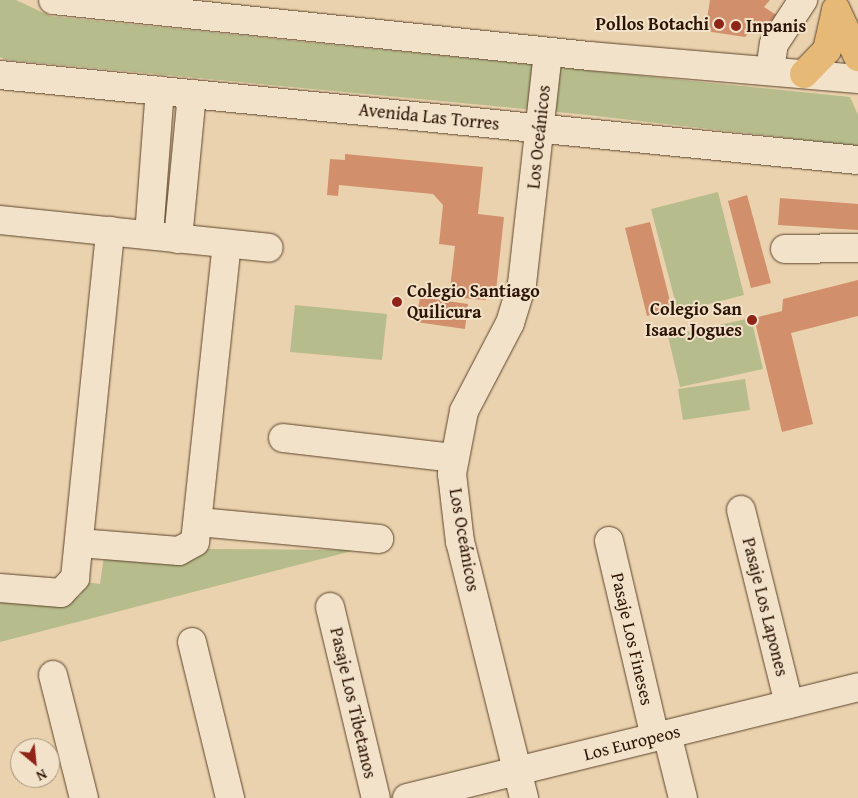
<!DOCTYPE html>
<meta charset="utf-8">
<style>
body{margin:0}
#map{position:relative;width:858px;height:798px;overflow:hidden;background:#ebd2ae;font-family:"Gentium Book Plus",serif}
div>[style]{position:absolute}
.green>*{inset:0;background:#b6bc8b}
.building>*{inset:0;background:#d28f6b}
.roads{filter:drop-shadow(0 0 1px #5c442c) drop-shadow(0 0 1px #5c442c)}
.minor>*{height:28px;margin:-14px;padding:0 14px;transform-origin:14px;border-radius:14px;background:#f2e2ca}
.major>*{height:28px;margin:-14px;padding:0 14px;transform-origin:14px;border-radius:14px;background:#e6b977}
.dots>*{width:14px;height:14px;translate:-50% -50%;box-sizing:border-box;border:2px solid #f2e2ca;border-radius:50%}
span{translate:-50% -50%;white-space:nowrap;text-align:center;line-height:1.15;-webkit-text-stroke:4px #f2e2ca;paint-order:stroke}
.poi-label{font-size:18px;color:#2c1400;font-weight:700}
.right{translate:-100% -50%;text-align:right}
.left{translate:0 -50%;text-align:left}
.street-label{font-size:18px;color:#2c1400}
.north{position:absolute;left:10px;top:738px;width:50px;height:50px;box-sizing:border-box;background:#f2e2ca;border:1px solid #a39079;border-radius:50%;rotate:152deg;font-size:14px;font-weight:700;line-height:20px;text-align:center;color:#2c1400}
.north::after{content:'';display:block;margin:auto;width:18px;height:22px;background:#8f2418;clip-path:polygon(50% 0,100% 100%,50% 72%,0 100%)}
</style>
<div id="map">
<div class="green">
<i style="clip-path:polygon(0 0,16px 0,50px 16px,850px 97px,858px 115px,858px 146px,578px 114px,6px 60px,0 57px)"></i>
<i style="clip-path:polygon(718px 192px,744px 295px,678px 312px,651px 209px)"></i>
<i style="clip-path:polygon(295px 305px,387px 314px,382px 360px,290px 352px)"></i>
<i style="clip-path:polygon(751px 318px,763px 369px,680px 387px,668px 336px)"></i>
<i style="clip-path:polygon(745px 379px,750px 410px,683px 420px,678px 389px)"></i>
<i style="clip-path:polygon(204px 549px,356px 550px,0 642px,0 598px,64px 602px,81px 595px,85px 582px,100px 584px,104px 556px)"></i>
</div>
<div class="building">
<i style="clip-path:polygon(710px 0,770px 0,764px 7px,778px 16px,767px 31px,756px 24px,745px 37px,705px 31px)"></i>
<i style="clip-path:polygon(345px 154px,483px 167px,478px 214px,504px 217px,496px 291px,487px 290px,486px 300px,449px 297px,455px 246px,439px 244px,443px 205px,433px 194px,339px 185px,338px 196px,327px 195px,330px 159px,345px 160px)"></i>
<i style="clip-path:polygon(747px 195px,771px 283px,751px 288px,728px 201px)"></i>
<i style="clip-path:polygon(780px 198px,858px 204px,858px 230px,778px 225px)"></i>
<i style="clip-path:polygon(650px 222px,672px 309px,647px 316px,625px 228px)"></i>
<i style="clip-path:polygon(858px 280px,858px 316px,791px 333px,813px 424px,782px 432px,754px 318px,782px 311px,783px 299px)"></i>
<i style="clip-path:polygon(420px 297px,468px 304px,465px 329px,416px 322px)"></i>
</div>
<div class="roads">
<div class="minor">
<i style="left:53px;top:0;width:539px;rotate:5.96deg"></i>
<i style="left:589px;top:56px;width:270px;rotate:4.9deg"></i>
<i style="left:770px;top:71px;width:27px;rotate:-82deg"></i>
<i style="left:774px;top:44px;width:53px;rotate:-56.6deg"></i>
<i style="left:0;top:75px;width:862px;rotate:5.66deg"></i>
<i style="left:0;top:220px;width:270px;rotate:5.9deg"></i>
<i style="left:149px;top:235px;width:145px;rotate:-85.7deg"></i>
<i style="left:178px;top:239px;width:146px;rotate:-84.5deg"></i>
<i style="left:785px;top:249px;width:73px;rotate:-0.8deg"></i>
<i style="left:283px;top:438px;width:172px;rotate:6.7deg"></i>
<i style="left:741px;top:510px;width:200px;rotate:76.1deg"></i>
<i style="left:199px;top:522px;width:181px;rotate:5.4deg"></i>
<i style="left:609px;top:541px;width:201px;rotate:76.8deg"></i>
<i style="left:79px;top:543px;width:100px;rotate:4.6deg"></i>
<i style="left:179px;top:551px;width:18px;rotate:-29deg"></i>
<i style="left:195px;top:542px;width:300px;rotate:-83.9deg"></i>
<i style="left:0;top:588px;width:61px;rotate:4.7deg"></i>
<i style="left:61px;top:593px;width:21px;rotate:-47deg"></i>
<i style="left:75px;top:578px;width:349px;rotate:-84.2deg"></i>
<i style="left:330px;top:607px;width:196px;rotate:76.5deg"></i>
<i style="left:192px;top:642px;width:161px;rotate:76.3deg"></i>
<i style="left:53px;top:675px;width:127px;rotate:75.9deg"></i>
<i style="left:667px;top:734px;width:66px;rotate:76deg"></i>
<i style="left:407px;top:798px;width:464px;rotate:-13.8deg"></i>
<i style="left:524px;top:798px;width:264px;rotate:-104deg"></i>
<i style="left:460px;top:542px;width:68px;rotate:-96.7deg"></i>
<i style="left:452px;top:474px;width:64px;rotate:-79.2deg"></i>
<i style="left:464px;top:411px;width:99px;rotate:-62.4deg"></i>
<i style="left:510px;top:323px;width:41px;rotate:-72.9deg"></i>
<i style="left:522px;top:284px;width:233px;rotate:-83.6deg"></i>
</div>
<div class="major">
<i style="left:836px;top:10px;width:52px;rotate:64.9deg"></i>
<i style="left:804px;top:74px;width:33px;rotate:-46deg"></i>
<i style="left:827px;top:50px;width:41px;rotate:-77.3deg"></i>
</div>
</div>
<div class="dots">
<i style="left:719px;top:24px;background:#8f2418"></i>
<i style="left:736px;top:26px;background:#8f2418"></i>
<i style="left:397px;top:302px;background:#8f2418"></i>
<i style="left:752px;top:320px;background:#8f2418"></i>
</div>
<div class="poi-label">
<span class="right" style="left:709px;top:24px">Pollos Botachi</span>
<span class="left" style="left:746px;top:26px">Inpanis</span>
<span class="left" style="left:407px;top:302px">Colegio Santiago<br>Quilicura</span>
<span class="right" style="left:742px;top:320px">Colegio San<br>Isaac Jogues</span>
</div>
<div class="street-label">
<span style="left:429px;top:117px;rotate:6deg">Avenida Las Torres</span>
<span style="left:539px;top:137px;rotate:-84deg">Los Oceánicos</span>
<span style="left:464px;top:540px;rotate:80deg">Los Oceánicos</span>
<span style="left:765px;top:607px;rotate:76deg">Pasaje Los Lapones</span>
<span style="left:632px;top:639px;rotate:77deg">Pasaje Los Fineses</span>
<span style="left:353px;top:703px;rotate:77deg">Pasaje Los Tibetanos</span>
<span style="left:632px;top:743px;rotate:-14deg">Los Europeos</span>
</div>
<div class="north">N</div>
</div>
